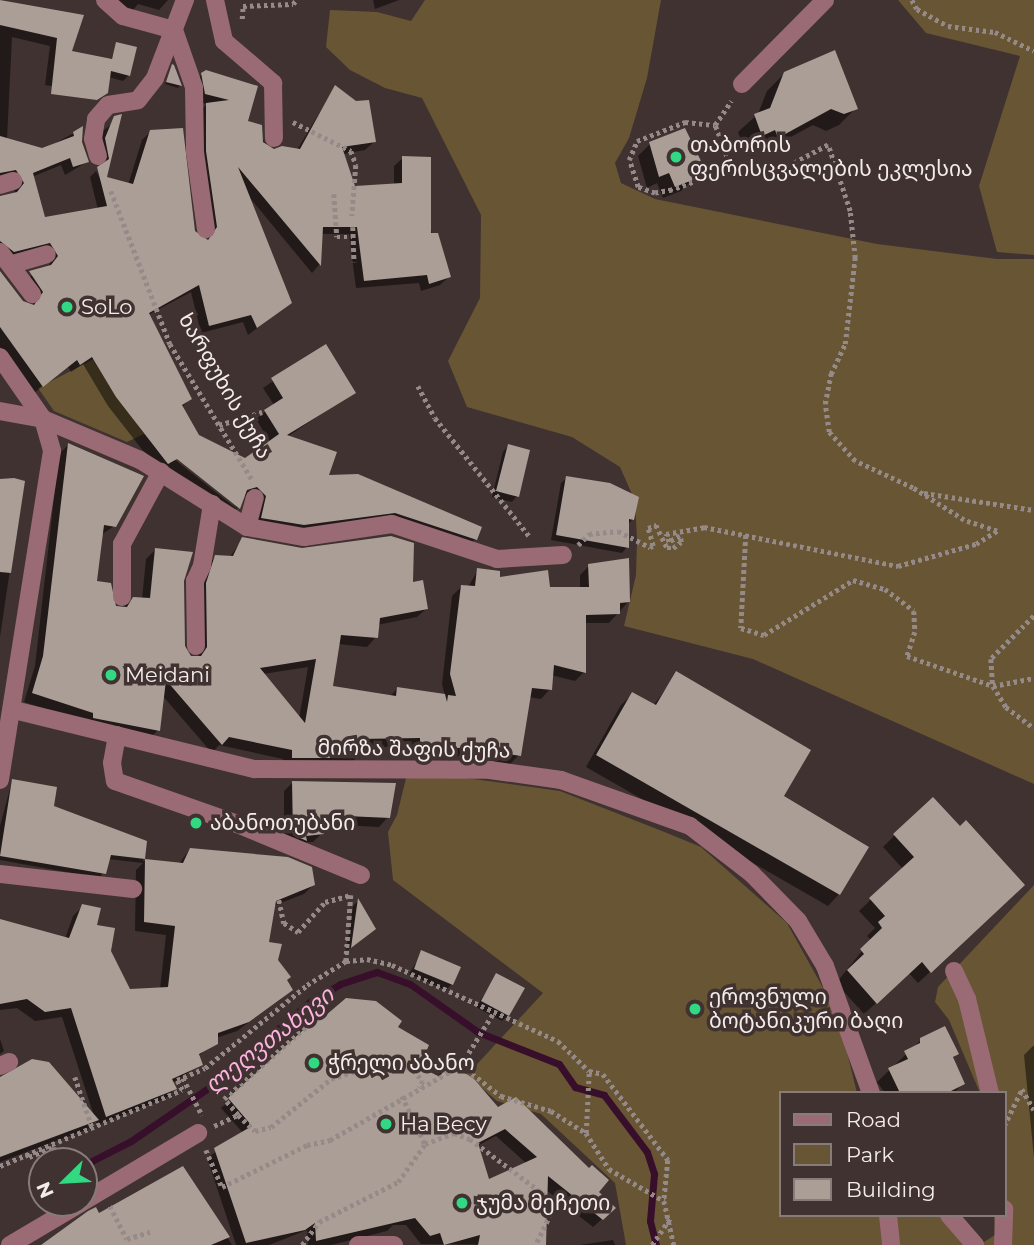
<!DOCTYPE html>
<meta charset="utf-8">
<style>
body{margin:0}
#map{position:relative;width:1034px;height:1245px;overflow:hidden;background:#3f3230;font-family:Montserrat,"Noto Sans Georgian",sans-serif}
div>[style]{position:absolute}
.green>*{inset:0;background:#685534}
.shadow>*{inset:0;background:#0007}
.stream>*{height:7px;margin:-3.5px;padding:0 3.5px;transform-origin:3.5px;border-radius:3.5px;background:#380f2b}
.building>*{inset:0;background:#ab9e96}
.path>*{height:4.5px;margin-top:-2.25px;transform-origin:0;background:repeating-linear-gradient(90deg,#958a88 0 3.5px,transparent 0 7px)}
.minor>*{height:18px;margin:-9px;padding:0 9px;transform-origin:9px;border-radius:9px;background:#9a6b74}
.path-bridge>*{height:4.5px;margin-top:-2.25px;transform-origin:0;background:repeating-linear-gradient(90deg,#958a88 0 3.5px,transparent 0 7px)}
.dots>*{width:19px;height:19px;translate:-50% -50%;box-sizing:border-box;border:4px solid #3f3230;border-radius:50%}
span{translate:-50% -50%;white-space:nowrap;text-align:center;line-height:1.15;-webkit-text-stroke:7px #3f3230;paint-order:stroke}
.poi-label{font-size:21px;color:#f4ecea}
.left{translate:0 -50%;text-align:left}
.street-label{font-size:21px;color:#f4ecea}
.water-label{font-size:23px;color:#fdb2e0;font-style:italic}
.legend{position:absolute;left:779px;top:1091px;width:228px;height:126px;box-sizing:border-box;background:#3f3230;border:2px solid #877c7a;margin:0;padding:9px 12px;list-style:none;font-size:21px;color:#f4ecea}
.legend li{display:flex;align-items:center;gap:14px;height:35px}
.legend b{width:35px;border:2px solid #877c7a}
.north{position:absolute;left:28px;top:1147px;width:70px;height:70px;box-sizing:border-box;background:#3f3230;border:2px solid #877c7a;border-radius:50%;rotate:246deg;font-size:19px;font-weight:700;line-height:28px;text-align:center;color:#f4ecea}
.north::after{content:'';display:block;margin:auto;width:24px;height:32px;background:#32d882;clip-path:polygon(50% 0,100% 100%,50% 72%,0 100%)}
</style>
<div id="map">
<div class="green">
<i style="clip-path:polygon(425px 0,661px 0,647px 78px,629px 138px,615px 163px,621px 183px,655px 199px,877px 244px,997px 259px,1034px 259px,1034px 784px,753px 659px,624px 626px,636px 575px,637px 540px,635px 501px,620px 467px,572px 437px,467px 407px,448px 361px,480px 298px,481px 215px,422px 98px,385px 88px,350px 70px,326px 47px,330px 10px,377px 12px,411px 21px)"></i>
<i style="clip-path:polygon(898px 0,1034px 0,1034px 255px,997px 252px,979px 186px,1020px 56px,926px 33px)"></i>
<i style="clip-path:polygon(113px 349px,118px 396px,144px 434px,127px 442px,54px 411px,38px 388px)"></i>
<i style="clip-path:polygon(408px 770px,560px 791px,662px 831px,701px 847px,787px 923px,838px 1015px,857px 1093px,780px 1093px,780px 1215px,958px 1215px,981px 1244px,995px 1235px,994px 1215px,1004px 1215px,1004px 1093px,980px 1093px,949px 1020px,935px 1002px,938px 987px,1034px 885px,1034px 1245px,626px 1245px,615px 1183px,541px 1114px,497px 1101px,467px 1075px,543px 993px,393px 880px,388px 832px,397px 815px)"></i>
</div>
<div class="shadow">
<i style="clip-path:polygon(evenodd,0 0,77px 16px,58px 87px,45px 85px,50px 46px,12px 37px,7px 139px,42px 150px,74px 133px,87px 162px,65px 175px,61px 165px,32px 177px,44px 219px,98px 210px,90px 177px,96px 171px,104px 186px,99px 134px,119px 118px,105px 179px,128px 185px,142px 140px,151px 131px,193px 231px,208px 240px,198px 113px,207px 104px,198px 102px,194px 83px,202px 74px,255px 87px,246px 122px,273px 151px,297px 150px,335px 87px,374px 142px,365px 150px,343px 154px,354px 188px,394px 185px,394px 166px,403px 158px,449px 277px,440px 285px,421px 291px,419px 283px,356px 288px,349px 234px,321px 234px,319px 265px,312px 273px,250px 198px,290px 303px,248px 335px,243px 322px,201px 333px,191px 292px,148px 315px,190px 399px,182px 407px,198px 436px,245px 460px,270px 442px,256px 419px,274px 405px,263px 388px,325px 346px,353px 393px,287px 437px,326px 476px,475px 539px,467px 548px,386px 521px,295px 533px,254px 526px,250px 495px,243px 496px,231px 516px,168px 466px,159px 471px,108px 406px,83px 364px,71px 372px,68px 367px,34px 393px,0 347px,0 272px,22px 302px,32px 306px,36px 301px,22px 281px,49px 266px,51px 260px,5px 259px,0 254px,0 197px,16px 194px,8px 178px,0 179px,0 0,171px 452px,237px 505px,237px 509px,169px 455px,171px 452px)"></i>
<i style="clip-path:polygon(111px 0,168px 0,159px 10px,138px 4px,129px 15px)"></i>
<i style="clip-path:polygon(373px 0,399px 0,375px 9px)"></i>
<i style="clip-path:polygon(117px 44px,129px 75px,123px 81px,105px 76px)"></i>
<i style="clip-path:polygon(173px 68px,180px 86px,178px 88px,165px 84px)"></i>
<i style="clip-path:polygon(785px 73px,856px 108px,839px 125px,826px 131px,813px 125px,761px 153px,758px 146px,745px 151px,738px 132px,758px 114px,767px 91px)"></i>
<i style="clip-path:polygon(650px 144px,699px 161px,689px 170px,693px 179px,681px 191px,663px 198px,657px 183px,647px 188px,638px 156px)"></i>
<i style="clip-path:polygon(evenodd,68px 445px,114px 526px,101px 535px,95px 582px,114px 608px,142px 599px,146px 559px,155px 550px,182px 581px,183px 647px,190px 658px,199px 658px,198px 594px,207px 566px,216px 556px,229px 558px,243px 539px,412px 584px,427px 608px,417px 617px,377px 625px,376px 637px,367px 647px,338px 644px,331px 687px,389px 697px,397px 689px,445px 696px,442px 684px,452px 596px,461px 587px,468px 587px,478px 570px,498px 579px,548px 588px,580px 588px,580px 575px,589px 566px,628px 602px,609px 623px,584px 623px,584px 672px,575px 681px,551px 675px,550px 689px,541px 699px,528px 697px,519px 755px,510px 764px,461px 756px,412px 756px,412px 747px,357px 747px,357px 757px,348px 766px,283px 766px,283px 759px,219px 745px,212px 753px,162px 695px,158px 730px,149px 739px,85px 722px,24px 702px,35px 666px,59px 454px,68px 445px,308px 667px,299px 719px,263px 674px,308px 667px)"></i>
<i style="clip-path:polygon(508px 446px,517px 496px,512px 502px,492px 497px,503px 452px)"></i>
<i style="clip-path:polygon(567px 478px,633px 519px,627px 525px,627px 547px,622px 553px,551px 540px,561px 483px)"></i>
<i style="clip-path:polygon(0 481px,23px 482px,0 637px)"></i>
<i style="clip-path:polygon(677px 674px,782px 797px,839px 894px,828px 906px,586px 767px,621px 705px,633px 694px,653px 706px)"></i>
<i style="clip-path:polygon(12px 781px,52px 807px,145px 842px,143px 861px,178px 865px,190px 849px,313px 885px,304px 894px,273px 906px,267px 943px,291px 990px,281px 999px,237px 1031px,216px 1038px,198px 1057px,201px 1064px,172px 1083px,175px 1089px,166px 1098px,97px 1125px,96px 1121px,88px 1129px,0 1162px,0 1078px,94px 1116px,62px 1017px,35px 1021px,17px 1008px,0 1010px,0 920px,65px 939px,73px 916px,83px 906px,128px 991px,160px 989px,166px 935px,135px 931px,136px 870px,143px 863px,108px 859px,100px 878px,0 860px,0 826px)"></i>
<i style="clip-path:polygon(293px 782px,388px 817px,379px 827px,322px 824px,322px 833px,313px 842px,284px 843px,284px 791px)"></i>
<i style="clip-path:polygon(895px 835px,1011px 897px,918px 983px,909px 973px,864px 1014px,836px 983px,871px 940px,867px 936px,875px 928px,859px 911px,903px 869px,883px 847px)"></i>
<i style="clip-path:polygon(358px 901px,368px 935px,346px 951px,353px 906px)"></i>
<i style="clip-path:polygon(422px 953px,452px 984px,446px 990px,409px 974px)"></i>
<i style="clip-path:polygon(497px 975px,508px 1015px,502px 1021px,476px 1007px)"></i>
<i style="clip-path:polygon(evenodd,395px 1027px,418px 1068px,437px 1077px,448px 1064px,614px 1208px,593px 1227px,546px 1190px,545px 1245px,421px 1244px,406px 1225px,393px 1225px,387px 1231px,331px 1245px,308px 1245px,307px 1230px,269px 1245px,236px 1245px,207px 1158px,243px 1133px,221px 1108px,230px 1100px,395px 1027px,496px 1136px,527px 1164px,488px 1181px,477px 1146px,496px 1136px)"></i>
<i style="clip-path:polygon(0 1039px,4px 1051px,0 1054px)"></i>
<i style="clip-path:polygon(921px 1040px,957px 1054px,952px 1059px,963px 1083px,954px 1093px,885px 1093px,877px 1082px)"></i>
<i style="clip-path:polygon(1033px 1046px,1034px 1046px,1034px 1158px,1024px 1055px)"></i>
<i style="clip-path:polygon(183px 1168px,232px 1245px,44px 1245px,98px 1215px)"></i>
<i style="clip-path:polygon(613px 1240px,615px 1245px,580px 1245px)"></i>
</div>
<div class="stream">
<i style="left:84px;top:1165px;width:53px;rotate:-27.1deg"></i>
<i style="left:131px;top:1141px;width:97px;rotate:-34.5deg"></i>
<i style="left:211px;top:1086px;width:131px;rotate:-40.4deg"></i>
<i style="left:311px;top:1001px;width:34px;rotate:-30deg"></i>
<i style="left:340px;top:984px;width:39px;rotate:-18deg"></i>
<i style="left:377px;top:972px;width:35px;rotate:20deg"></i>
<i style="left:410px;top:984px;width:83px;rotate:35.2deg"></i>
<i style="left:478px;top:1032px;width:87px;rotate:21.6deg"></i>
<i style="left:559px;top:1064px;width:28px;rotate:55deg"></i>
<i style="left:575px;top:1087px;width:30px;rotate:15deg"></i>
<i style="left:604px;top:1095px;width:71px;rotate:53deg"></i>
<i style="left:647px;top:1152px;width:23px;rotate:72deg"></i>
<i style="left:654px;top:1174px;width:47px;rotate:94.9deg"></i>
<i style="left:650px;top:1221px;width:25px;rotate:76deg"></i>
<i style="left:38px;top:1189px;width:4px;rotate:-27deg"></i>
</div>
<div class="building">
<i style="clip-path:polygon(0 0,84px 15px,72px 51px,112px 59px,116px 42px,137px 47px,130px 76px,111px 71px,108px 93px,97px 100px,51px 94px,57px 38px,0 25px)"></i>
<i style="clip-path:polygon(835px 50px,858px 109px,844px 114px,831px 109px,778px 138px,775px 130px,762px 136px,754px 114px,770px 108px,784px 72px)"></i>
<i style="clip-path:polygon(172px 64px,174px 65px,182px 86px,166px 82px)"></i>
<i style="clip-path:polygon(206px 70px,258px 86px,248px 121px,262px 125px,263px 142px,274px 149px,282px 146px,300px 149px,335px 85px,356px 101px,369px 100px,376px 142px,342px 147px,355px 186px,402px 183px,402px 156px,431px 157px,431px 233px,438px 233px,451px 277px,429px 284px,427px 275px,364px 281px,357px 227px,323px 227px,321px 266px,238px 167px,292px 303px,257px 328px,251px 315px,209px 326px,199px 285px,149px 313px,192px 399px,182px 405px,199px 435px,245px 458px,279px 434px,264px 410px,283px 398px,271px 378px,326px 344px,356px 393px,287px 435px,337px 452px,329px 475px,358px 474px,482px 527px,477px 540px,395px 513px,304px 525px,261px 518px,266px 496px,257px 487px,247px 490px,240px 509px,177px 459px,168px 464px,116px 397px,92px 357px,80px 365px,77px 360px,43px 387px,0 327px,0 271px,23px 301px,34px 305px,43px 292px,29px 271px,51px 265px,58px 256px,50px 243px,14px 252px,0 241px,0 196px,17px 192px,24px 183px,16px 170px,0 173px,0 136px,42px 148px,74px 136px,73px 132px,83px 126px,82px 142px,89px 162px,73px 167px,70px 158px,33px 173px,45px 217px,107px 206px,97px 167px,109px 159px,105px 138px,114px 116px,122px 114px,107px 177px,133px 184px,150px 130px,183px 128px,195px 231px,208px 240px,217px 227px,206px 151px,206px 103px,229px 100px,205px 94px,201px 73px)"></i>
<i style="clip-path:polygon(685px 128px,701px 161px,690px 166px,695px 179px,675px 187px,669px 173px,659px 177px,649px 142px)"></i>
<i style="clip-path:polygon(evenodd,68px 443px,144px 476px,116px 527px,104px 525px,97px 581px,111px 583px,116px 606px,127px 607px,133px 597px,150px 598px,155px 548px,193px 552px,184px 581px,185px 646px,191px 656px,201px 656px,207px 647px,206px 583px,215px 555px,233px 556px,242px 537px,302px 548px,391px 536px,414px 543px,413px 582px,423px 580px,428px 609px,380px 618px,378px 638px,341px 635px,333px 686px,396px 696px,397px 687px,445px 694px,447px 702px,448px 695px,456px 696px,450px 674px,461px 585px,475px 586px,477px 568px,500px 571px,500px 577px,548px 570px,550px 587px,589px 587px,588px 564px,629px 558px,630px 602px,620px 603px,620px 614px,586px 615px,586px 673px,554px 665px,552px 690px,532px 688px,521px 756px,471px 748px,420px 748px,420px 738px,359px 739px,359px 758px,292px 758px,292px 750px,229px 737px,222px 745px,166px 680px,160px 731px,93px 718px,93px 713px,32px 693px,43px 656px,68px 443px,316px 659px,305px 723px,260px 668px,316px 659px)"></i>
<i style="clip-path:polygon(508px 444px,530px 450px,519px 497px,496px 491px)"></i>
<i style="clip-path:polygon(566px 476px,610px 483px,639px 497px,634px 520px,629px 519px,629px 548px,556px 535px)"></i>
<i style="clip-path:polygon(14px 478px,25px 481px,11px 573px,0 572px,0 479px)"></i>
<i style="clip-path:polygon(676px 671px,811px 750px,784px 796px,869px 847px,840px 895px,596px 755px,632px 692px,656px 705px)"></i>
<i style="clip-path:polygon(12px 779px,57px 787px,54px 806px,147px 841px,145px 859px,111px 855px,106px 874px,0 856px)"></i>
<i style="clip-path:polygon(292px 781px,396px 783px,390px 818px,324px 815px,324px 834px,306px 836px,307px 841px,293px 835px)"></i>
<i style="clip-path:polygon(933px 797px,960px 826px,966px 820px,1025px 885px,931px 973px,922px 962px,877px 1004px,847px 970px,864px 954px,860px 949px,882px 928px,878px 922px,885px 916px,869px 898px,914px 857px,893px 834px)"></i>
<i style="clip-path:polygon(190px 848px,288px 857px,312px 867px,315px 885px,276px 901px,269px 942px,282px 944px,278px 960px,291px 977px,287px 980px,293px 990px,249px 1022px,218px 1033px,218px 1044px,199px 1054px,203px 1065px,172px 1079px,177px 1089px,106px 1117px,71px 1008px,45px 1012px,27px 999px,0 1004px,0 919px,69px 938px,82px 904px,101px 908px,97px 925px,115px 928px,111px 951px,130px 989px,168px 987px,175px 926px,144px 922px,145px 859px,183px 863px)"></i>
<i style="clip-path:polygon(358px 898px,376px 929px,351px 948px)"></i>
<i style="clip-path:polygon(421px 950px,461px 967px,453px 985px,414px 969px)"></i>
<i style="clip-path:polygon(496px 973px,525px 988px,509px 1016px,481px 1001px)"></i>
<i style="clip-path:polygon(evenodd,346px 998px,376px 1001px,402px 1021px,398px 1027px,429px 1045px,420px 1067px,440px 1077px,448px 1062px,474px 1079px,498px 1107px,516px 1097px,589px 1168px,592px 1165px,609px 1180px,599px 1192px,616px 1208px,603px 1220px,548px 1176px,546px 1245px,478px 1245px,480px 1235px,444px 1245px,440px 1233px,430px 1236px,415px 1218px,316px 1241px,315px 1223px,305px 1230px,246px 1243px,214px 1148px,252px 1126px,228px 1098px,320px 1015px,325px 1016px,346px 998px,505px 1129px,537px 1157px,489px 1179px,478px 1143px,505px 1129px)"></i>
<i style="clip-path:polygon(945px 1026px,959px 1054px,953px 1057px,965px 1084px,947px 1093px,900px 1093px,888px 1068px,908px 1059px,904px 1051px,920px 1043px,920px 1038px)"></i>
<i style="clip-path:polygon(32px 1059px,49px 1062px,99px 1120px,0 1157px,0 1077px)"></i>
<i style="clip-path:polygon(183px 1166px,230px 1237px,211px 1245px,41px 1245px,88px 1211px,96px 1207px,99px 1213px)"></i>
</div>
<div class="path">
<i style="left:912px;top:0;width:10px;rotate:61deg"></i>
<i style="left:917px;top:9px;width:35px;rotate:29deg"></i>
<i style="left:948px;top:26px;width:47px;rotate:7.3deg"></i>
<i style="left:995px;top:32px;width:43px;rotate:26deg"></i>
<i style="left:242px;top:19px;width:13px;rotate:-86deg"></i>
<i style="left:243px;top:6px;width:50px;rotate:-2.3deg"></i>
<i style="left:293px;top:4px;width:5px;rotate:-53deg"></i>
<i style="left:293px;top:122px;width:65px;rotate:26.6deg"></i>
<i style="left:351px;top:151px;width:15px;rotate:70deg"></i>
<i style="left:356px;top:165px;width:51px;rotate:94.5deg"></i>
<i style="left:731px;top:169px;width:47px;rotate:-110deg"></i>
<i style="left:715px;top:125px;width:29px;rotate:-56deg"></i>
<i style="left:111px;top:191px;width:164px;rotate:68.9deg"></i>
<i style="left:170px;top:344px;width:160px;rotate:58.8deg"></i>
<i style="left:334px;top:194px;width:43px;rotate:86deg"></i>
<i style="left:337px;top:237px;width:15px"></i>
<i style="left:353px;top:227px;width:35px;rotate:88deg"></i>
<i style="left:418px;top:386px;width:36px;rotate:62deg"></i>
<i style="left:435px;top:418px;width:152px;rotate:51.4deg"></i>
<i style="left:219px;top:425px;width:45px;rotate:-16.8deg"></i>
<i style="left:924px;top:493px;width:111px;rotate:8.8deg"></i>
<i style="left:746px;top:535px;width:93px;rotate:93.1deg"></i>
<i style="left:741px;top:628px;width:24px;rotate:17deg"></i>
<i style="left:764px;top:635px;width:105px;rotate:-31.7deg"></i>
<i style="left:853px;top:580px;width:33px;rotate:16deg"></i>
<i style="left:885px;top:589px;width:36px;rotate:37deg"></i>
<i style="left:914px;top:611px;width:21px;rotate:87deg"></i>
<i style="left:915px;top:632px;width:25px;rotate:108deg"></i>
<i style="left:907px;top:656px;width:91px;rotate:19.2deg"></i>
<i style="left:993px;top:686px;width:42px;rotate:-11deg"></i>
<i style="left:578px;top:545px;width:16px;rotate:-45deg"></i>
<i style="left:589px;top:534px;width:29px;rotate:-6deg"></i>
<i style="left:618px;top:531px;width:36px;rotate:27deg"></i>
<i style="left:650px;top:547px;width:3px;rotate:-18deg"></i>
<i style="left:653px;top:546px;width:19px;rotate:-106deg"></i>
<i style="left:648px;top:528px;width:9px;rotate:-21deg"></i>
<i style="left:656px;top:525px;width:25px;rotate:64deg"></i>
<i style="left:667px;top:548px;width:6px"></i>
<i style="left:673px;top:548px;width:10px;rotate:-37deg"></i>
<i style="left:681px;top:542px;width:6px;rotate:-99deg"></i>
<i style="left:680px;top:536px;width:13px;rotate:151deg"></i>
<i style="left:669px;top:542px;width:9px;rotate:-111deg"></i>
<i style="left:666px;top:534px;width:39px;rotate:-10deg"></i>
<i style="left:704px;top:527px;width:198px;rotate:11.4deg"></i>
<i style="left:898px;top:566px;width:81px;rotate:-15.8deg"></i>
<i style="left:976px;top:544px;width:25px;rotate:-32deg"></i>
<i style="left:997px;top:531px;width:35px;rotate:-162deg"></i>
<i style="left:964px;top:520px;width:60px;rotate:-147.9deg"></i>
<i style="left:913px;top:488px;width:64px;rotate:-155deg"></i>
<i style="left:855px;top:461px;width:39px;rotate:-132deg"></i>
<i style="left:829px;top:432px;width:28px;rotate:-98deg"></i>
<i style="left:825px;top:404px;width:31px;rotate:-79deg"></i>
<i style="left:831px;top:374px;width:33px;rotate:-65deg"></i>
<i style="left:845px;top:344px;width:87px;rotate:-83.4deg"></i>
<i style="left:855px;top:258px;width:47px;rotate:-96.1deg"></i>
<i style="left:850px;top:211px;width:70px;rotate:-108.4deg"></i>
<i style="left:828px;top:145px;width:59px;rotate:151.7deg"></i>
<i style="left:776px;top:173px;width:33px;rotate:-162deg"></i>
<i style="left:745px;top:163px;width:78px;rotate:159.7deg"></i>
<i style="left:672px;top:190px;width:17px;rotate:170deg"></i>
<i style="left:655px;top:193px;width:18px;rotate:-161deg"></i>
<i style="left:638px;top:187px;width:28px;rotate:-108deg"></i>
<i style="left:629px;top:160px;width:21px;rotate:-67deg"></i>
<i style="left:637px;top:141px;width:52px;rotate:-21.6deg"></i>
<i style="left:685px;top:122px;width:30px;rotate:6deg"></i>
<i style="left:1034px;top:616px;width:61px;rotate:135deg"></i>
<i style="left:991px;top:659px;width:27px;rotate:86deg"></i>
<i style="left:993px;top:686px;width:25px;rotate:58deg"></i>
<i style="left:1006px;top:707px;width:35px;rotate:37deg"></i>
<i style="left:279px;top:900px;width:24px;rotate:78deg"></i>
<i style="left:284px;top:923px;width:17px;rotate:33deg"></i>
<i style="left:298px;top:932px;width:40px;rotate:-48deg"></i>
<i style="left:325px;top:902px;width:27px;rotate:-15deg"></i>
<i style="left:351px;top:895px;width:66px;rotate:94.3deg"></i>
<i style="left:457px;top:1060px;width:5px;rotate:169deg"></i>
<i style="left:452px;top:1061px;width:10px;rotate:24deg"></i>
<i style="left:461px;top:1065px;width:62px;rotate:-58.1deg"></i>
<i style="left:461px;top:1065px;width:51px;rotate:37.8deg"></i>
<i style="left:501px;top:1096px;width:52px;rotate:16.7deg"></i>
<i style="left:551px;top:1111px;width:41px;rotate:32.2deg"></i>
<i style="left:586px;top:1133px;width:43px;rotate:57.4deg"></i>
<i style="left:609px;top:1169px;width:64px;rotate:30.2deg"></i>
<i style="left:75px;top:1077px;width:53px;rotate:71.2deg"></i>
<i style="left:183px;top:1078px;width:42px;rotate:62.8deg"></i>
<i style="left:402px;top:1096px;width:53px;rotate:64.4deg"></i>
<i style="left:238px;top:1115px;width:21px;rotate:-131deg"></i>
<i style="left:224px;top:1099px;width:125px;rotate:-41.4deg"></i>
<i style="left:214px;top:1126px;width:26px;rotate:-25deg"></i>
<i style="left:238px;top:1115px;width:23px;rotate:43deg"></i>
<i style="left:255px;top:1131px;width:16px;rotate:-14deg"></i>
<i style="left:271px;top:1127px;width:77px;rotate:-38.7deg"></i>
<i style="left:331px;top:1079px;width:66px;rotate:-17.6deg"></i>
<i style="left:394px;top:1059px;width:22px;rotate:30deg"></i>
<i style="left:413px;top:1070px;width:15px;rotate:48deg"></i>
<i style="left:423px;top:1081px;width:8px;rotate:120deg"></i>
<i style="left:1004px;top:1126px;width:41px;rotate:-64.1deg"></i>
<i style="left:1022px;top:1089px;width:24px;rotate:60deg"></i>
<i style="left:586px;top:1133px;width:62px;rotate:-87.2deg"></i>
<i style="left:425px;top:1144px;width:31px;rotate:-21deg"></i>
<i style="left:454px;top:1133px;width:17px;rotate:21deg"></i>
<i style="left:470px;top:1139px;width:99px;rotate:36.8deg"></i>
<i style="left:549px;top:1198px;width:16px;rotate:83deg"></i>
<i style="left:551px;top:1214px;width:34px;rotate:116deg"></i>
<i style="left:54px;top:1147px;width:14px;rotate:90deg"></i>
<i style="left:206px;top:1150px;width:40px;rotate:66.6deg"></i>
<i style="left:222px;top:1187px;width:95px;rotate:-26.3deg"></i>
<i style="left:307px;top:1145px;width:24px;rotate:-12deg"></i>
<i style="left:330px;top:1140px;width:139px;rotate:-29.7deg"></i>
<i style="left:27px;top:1154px;width:4px;rotate:56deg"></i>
<i style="left:29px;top:1157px;width:27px;rotate:-22deg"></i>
<i style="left:0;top:1166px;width:197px;rotate:-22.7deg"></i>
<i style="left:182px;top:1090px;width:11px;rotate:-117deg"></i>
<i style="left:177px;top:1080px;width:30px;rotate:-23deg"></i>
<i style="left:205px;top:1068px;width:132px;rotate:-39.1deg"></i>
<i style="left:307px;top:985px;width:46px;rotate:-31.6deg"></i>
<i style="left:346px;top:961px;width:21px;rotate:-5deg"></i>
<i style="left:367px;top:959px;width:26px;rotate:13deg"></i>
<i style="left:392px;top:965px;width:183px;rotate:24.6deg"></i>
<i style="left:558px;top:1041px;width:43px;rotate:44.1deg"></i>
<i style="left:589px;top:1071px;width:14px;rotate:12deg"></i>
<i style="left:603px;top:1074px;width:108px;rotate:52.9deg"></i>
<i style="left:668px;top:1160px;width:41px;rotate:95.6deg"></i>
<i style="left:664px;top:1201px;width:45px;rotate:77.2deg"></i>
<i style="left:31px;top:1172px;width:12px;rotate:-24deg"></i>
<i style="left:110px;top:1206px;width:37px;rotate:63deg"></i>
<i style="left:127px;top:1239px;width:24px;rotate:-17deg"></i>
<i style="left:302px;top:1245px;width:29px;rotate:-54deg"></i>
<i style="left:319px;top:1222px;width:89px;rotate:-26.9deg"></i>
<i style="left:398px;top:1182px;width:47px;rotate:-54.6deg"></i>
<i style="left:652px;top:1245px;width:34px;rotate:-56deg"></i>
</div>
<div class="minor">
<i style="left:105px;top:0;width:24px;rotate:42deg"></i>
<i style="left:123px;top:16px;width:53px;rotate:15.4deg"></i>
<i style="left:215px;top:0;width:42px;rotate:77.6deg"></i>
<i style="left:224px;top:41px;width:65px;rotate:40.6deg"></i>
<i style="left:273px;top:83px;width:55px;rotate:89deg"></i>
<i style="left:174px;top:30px;width:60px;rotate:70.7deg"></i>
<i style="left:194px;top:87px;width:65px;rotate:89.1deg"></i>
<i style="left:195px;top:152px;width:78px;rotate:81.9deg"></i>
<i style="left:742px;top:84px;width:118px;rotate:-45.3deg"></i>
<i style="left:98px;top:156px;width:18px;rotate:-106deg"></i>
<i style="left:93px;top:139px;width:20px;rotate:-81deg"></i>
<i style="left:96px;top:119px;width:18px;rotate:-49deg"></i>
<i style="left:108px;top:105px;width:30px;rotate:-9deg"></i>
<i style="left:138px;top:100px;width:28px;rotate:-52deg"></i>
<i style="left:155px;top:78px;width:84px;rotate:-69deg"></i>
<i style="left:0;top:185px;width:14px;rotate:-17deg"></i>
<i style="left:0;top:252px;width:53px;rotate:52.7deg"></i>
<i style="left:13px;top:264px;width:35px;rotate:-16deg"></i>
<i style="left:0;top:357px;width:75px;rotate:55.3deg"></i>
<i style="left:43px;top:419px;width:33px;rotate:74deg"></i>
<i style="left:52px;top:451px;width:333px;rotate:99deg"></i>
<i style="left:0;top:411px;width:44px;rotate:10.5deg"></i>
<i style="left:43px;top:419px;width:105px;rotate:22.9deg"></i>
<i style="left:140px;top:460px;width:126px;rotate:32.1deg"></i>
<i style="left:247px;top:527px;width:58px;rotate:10deg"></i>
<i style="left:304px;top:537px;width:89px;rotate:-8.4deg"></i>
<i style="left:392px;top:524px;width:111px;rotate:18.4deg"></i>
<i style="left:497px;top:559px;width:66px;rotate:-3.5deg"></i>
<i style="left:247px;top:527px;width:30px;rotate:-75deg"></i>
<i style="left:122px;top:597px;width:53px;rotate:-90deg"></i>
<i style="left:122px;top:544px;width:82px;rotate:-61.6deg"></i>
<i style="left:196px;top:646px;width:65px;rotate:-90.9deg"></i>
<i style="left:195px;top:581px;width:17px;rotate:-65deg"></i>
<i style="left:202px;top:566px;width:63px;rotate:-80.8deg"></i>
<i style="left:14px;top:710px;width:248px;rotate:13.8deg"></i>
<i style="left:255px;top:769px;width:235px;rotate:0.2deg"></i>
<i style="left:490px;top:770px;width:72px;rotate:8deg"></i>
<i style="left:561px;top:780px;width:137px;rotate:19.6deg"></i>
<i style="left:690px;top:826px;width:78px;rotate:37.7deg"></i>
<i style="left:752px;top:874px;width:66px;rotate:45.6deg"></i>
<i style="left:798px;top:921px;width:52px;rotate:59deg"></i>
<i style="left:825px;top:966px;width:135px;rotate:70.1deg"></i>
<i style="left:117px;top:735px;width:28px;rotate:100deg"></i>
<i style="left:112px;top:763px;width:18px;rotate:81deg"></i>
<i style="left:115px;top:781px;width:129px;rotate:19.4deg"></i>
<i style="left:237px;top:824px;width:134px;rotate:22.4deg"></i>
<i style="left:0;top:874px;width:134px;rotate:6.4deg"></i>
<i style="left:954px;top:971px;width:31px;rotate:65deg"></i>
<i style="left:967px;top:999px;width:97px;rotate:76.3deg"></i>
<i style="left:0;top:1066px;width:10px;rotate:-24deg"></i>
<i style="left:84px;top:1201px;width:133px;rotate:-30.8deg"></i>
<i style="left:888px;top:1215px;width:30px;rotate:84deg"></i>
<i style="left:949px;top:1215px;width:40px;rotate:49deg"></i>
<i style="left:10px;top:1245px;width:82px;rotate:-30.6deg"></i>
<i style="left:358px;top:1245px;width:36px"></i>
<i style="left:1003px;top:1245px;width:36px;rotate:-88deg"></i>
</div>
<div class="path-bridge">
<i style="left:451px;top:1071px;width:13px;rotate:-61deg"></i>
</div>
<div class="dots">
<i style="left:676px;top:157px;background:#32d882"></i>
<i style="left:67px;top:307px;background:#32d882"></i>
<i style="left:111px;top:675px;background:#32d882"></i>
<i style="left:196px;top:823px;background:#32d882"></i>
<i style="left:695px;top:1009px;background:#32d882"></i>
<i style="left:314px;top:1063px;background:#32d882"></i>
<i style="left:386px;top:1124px;background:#32d882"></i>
<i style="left:462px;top:1203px;background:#32d882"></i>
</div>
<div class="poi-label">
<span class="left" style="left:690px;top:157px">თაბორის<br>ფერისცვალების ეკლესია</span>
<span class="left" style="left:81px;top:307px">SoLo</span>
<span class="left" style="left:125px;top:675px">Meidani</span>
<span class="left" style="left:210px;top:823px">აბანოთუბანი</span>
<span class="left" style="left:709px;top:1009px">ეროვნული<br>ბოტანიკური ბაღი</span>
<span class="left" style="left:328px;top:1063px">ჭრელი აბანო</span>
<span class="left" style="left:400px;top:1124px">На Весу</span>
<span class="left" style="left:476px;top:1203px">ჯუმა მეჩეთი</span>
</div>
<div class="street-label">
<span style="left:225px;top:386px;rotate:60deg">ხარფუხის ქუჩა</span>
<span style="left:414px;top:749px;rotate:1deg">მირზა შაფის ქუჩა</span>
</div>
<div class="water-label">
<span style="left:269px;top:1040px;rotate:-38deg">ლეღვთახევი</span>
</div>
<ul class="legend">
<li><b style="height:9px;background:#9a6b74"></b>Road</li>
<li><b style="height:19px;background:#685534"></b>Park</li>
<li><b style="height:19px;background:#ab9e96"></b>Building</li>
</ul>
<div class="north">N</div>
</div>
